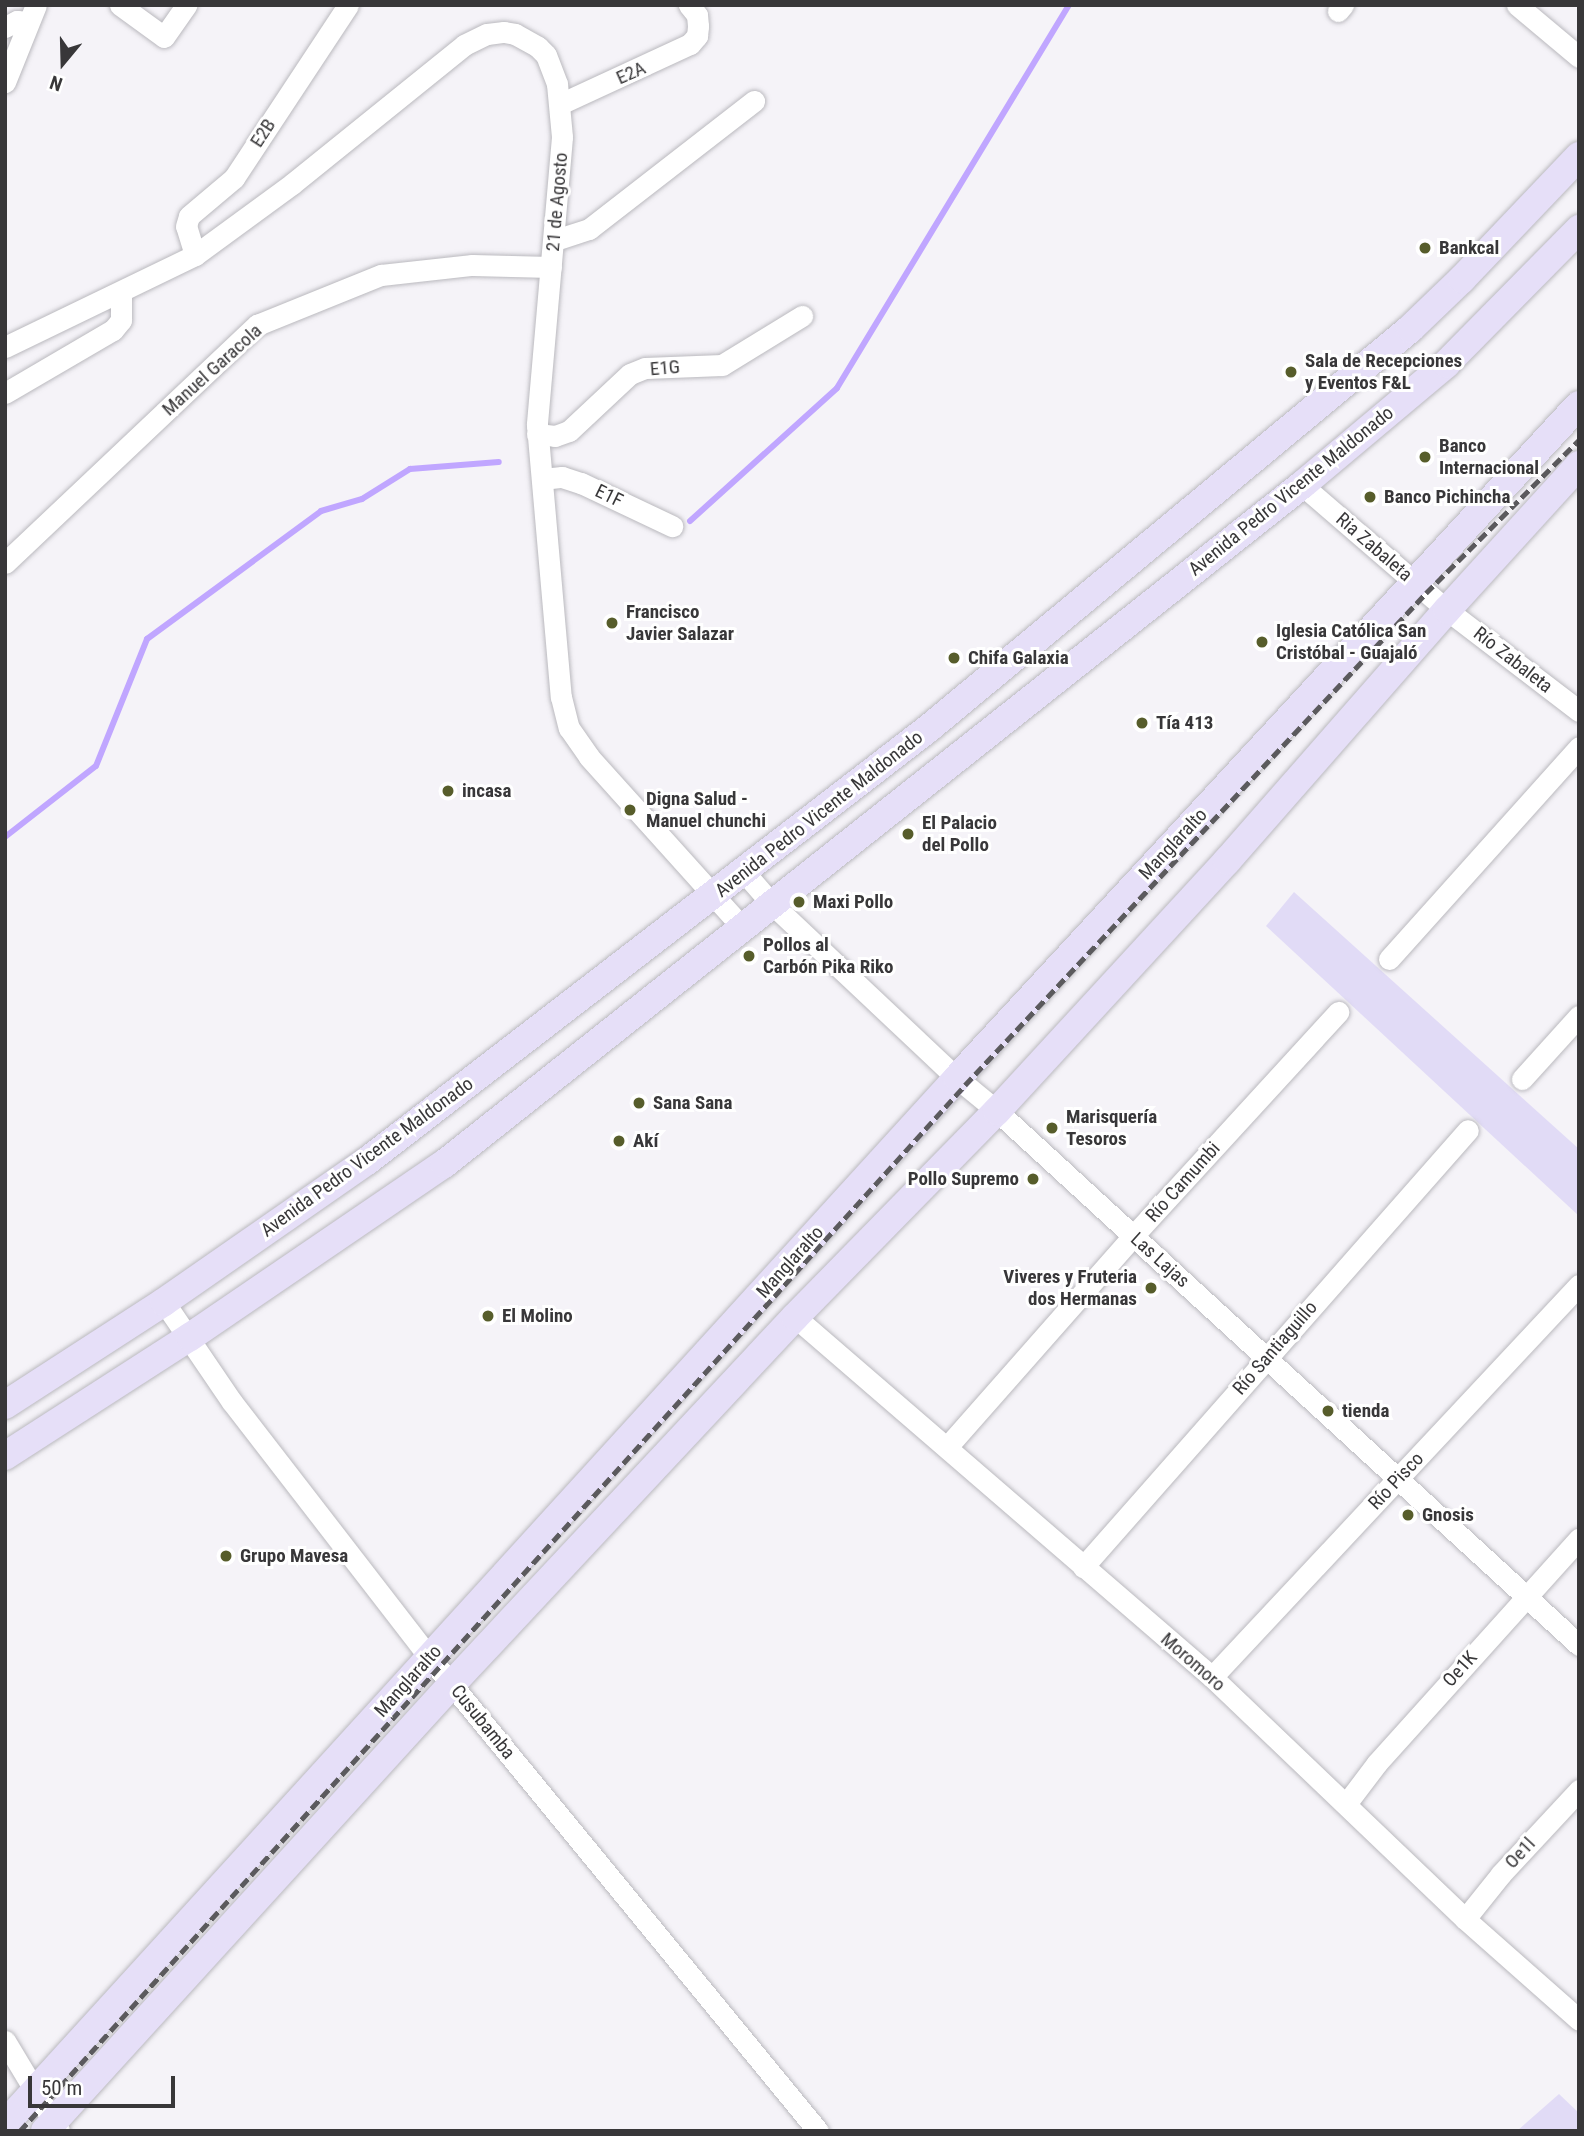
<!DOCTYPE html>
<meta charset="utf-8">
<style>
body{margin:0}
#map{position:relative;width:1584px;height:2136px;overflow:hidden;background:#f5f3f8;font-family:"Roboto Condensed",sans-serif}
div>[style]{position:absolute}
.green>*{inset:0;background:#e1dbf6}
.stream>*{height:6px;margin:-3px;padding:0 3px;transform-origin:3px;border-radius:3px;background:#c0a6ff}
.roads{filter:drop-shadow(0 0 2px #bab9be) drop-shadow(0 0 2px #bab9be)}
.minor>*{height:21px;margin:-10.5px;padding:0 10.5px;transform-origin:10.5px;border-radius:10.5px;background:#fff}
.major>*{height:28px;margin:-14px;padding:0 14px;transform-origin:14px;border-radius:14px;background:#e6dff8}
.rail>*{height:5px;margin-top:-2.5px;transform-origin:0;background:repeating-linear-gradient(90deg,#5b5a5d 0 10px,transparent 0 15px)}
.dots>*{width:19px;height:19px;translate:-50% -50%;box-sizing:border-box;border:4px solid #fff;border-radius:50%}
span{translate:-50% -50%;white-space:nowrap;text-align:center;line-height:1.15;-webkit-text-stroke:6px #fff;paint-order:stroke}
.street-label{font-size:19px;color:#383739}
.poi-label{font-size:19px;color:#383739;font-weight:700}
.left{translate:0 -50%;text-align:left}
.right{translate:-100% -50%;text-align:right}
.frame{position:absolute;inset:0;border:7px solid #383739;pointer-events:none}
.north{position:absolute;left:28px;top:28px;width:70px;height:70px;-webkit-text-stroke:5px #fff;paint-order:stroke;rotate:199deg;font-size:19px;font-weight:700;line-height:28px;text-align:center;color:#383739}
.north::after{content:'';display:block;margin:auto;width:24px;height:32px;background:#383739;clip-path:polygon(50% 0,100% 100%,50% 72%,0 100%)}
.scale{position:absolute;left:28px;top:2076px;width:147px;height:32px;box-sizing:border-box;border:4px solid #383739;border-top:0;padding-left:9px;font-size:21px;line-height:24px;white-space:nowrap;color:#383739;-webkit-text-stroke:5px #fff;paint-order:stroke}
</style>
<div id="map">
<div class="green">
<i style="clip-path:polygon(1294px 892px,1579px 1149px,1579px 1216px,1266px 926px)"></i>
<i style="clip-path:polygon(1559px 2094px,1579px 2113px,1579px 2131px,1517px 2131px)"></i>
</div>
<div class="stream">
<i style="left:690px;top:521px;width:198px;rotate:-42.1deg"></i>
<i style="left:837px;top:388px;width:448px;rotate:-58.8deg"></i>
<i style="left:5px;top:837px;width:115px;rotate:-38deg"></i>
<i style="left:96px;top:766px;width:137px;rotate:-68.1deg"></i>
<i style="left:147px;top:639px;width:216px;rotate:-36.3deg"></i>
<i style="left:321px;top:511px;width:43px;rotate:-16.3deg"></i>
<i style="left:362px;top:499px;width:57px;rotate:-32deg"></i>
<i style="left:410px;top:469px;width:89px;rotate:-4.5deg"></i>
</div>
<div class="roads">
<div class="minor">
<i style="left:120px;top:5px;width:54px;rotate:36deg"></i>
<i style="left:164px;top:37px;width:39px;rotate:-55deg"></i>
<i style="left:1517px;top:5px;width:81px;rotate:40deg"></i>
<i style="left:1338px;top:11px;width:8px;rotate:-50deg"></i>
<i style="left:5px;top:27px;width:13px;rotate:-27deg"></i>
<i style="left:17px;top:21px;width:11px;rotate:5deg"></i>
<i style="left:5px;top:82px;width:83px;rotate:-68.1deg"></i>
<i style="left:560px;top:104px;width:143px;rotate:-24.8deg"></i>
<i style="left:690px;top:44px;width:11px;rotate:-49deg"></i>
<i style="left:697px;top:36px;width:10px;rotate:-84deg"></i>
<i style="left:698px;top:26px;width:11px;rotate:-95deg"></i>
<i style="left:697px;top:15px;width:13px;rotate:-129deg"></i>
<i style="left:555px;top:240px;width:36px;rotate:-18deg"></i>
<i style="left:589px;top:229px;width:209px;rotate:-37.8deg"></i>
<i style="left:195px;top:255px;width:30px;rotate:-107deg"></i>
<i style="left:186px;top:226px;width:10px;rotate:-73deg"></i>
<i style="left:189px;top:216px;width:59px;rotate:-40.2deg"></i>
<i style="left:234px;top:178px;width:207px;rotate:-56.6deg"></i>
<i style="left:5px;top:347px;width:211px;rotate:-25.8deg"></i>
<i style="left:195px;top:255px;width:120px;rotate:-36.2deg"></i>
<i style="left:292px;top:184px;width:221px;rotate:-38.9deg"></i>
<i style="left:464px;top:45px;width:25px;rotate:-26deg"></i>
<i style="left:487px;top:34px;width:17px;rotate:-7deg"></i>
<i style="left:504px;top:32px;width:11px;rotate:10deg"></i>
<i style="left:515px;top:34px;width:26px;rotate:29deg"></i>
<i style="left:538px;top:47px;width:11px;rotate:45deg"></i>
<i style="left:546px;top:55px;width:31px;rotate:69deg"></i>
<i style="left:557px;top:84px;width:53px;rotate:84.6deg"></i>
<i style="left:562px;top:137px;width:289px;rotate:95deg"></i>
<i style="left:537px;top:425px;width:273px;rotate:85deg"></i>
<i style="left:561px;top:697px;width:32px;rotate:76deg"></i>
<i style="left:569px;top:728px;width:35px;rotate:55deg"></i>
<i style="left:589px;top:757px;width:229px;rotate:48deg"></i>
<i style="left:5px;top:393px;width:125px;rotate:-30.3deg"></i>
<i style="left:113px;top:330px;width:13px;rotate:-51deg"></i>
<i style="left:121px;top:320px;width:28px;rotate:-90deg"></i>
<i style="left:537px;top:434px;width:18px;rotate:6deg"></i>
<i style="left:555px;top:436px;width:15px;rotate:-20deg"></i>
<i style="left:569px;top:431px;width:83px;rotate:-43.1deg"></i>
<i style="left:630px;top:374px;width:16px;rotate:-22deg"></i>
<i style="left:645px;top:368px;width:77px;rotate:-2.2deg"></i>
<i style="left:722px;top:365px;width:94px;rotate:-31.5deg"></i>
<i style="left:542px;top:479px;width:20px;rotate:-6deg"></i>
<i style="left:562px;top:477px;width:20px;rotate:18deg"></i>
<i style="left:581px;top:483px;width:101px;rotate:25.3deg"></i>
<i style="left:1302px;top:485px;width:191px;rotate:40.8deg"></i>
<i style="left:1447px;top:610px;width:166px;rotate:37.4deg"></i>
<i style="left:5px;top:563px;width:347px;rotate:-43.4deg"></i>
<i style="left:257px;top:325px;width:134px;rotate:-22deg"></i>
<i style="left:381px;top:275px;width:92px;rotate:-6.3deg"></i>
<i style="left:472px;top:265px;width:79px;rotate:1.5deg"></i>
<i style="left:744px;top:872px;width:41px;rotate:48.9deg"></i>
<i style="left:771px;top:903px;width:255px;rotate:43.3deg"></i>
<i style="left:957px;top:1078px;width:52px;rotate:39.5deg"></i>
<i style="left:997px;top:1111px;width:790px;rotate:42.54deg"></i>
<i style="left:1389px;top:959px;width:285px;rotate:-48.1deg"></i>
<i style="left:1522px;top:1079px;width:85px;rotate:-47.9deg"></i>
<i style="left:164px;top:1302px;width:121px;rotate:55.8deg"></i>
<i style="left:232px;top:1402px;width:322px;rotate:52.3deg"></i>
<i style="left:429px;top:1657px;width:613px;rotate:50.63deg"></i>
<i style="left:795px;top:1317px;width:551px;rotate:40.8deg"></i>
<i style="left:1212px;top:1677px;width:350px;rotate:43.7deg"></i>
<i style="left:1465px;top:1919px;width:152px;rotate:41.5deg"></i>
<i style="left:947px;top:1447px;width:281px;rotate:-48.6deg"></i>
<i style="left:1133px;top:1236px;width:304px;rotate:-47.5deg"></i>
<i style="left:1083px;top:1567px;width:582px;rotate:-48.62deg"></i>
<i style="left:1212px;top:1677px;width:537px;rotate:-46.89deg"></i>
<i style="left:1346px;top:1804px;width:51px;rotate:-52.9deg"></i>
<i style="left:1377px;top:1763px;width:302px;rotate:-48deg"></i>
<i style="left:1465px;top:1919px;width:58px;rotate:-51.3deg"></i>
<i style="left:1501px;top:1874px;width:115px;rotate:-47.1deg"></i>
<i style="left:5px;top:2041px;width:105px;rotate:59deg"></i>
</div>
<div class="major">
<i style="left:5px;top:1405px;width:189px;rotate:-32.9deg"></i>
<i style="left:164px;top:1302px;width:247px;rotate:-34.8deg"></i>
<i style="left:367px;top:1161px;width:709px;rotate:-37.61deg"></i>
<i style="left:929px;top:728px;width:625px;rotate:-39.68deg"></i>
<i style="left:1410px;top:329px;width:72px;rotate:-43.9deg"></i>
<i style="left:1462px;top:279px;width:170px;rotate:-46.4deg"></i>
<i style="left:5px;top:1456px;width:220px;rotate:-32.8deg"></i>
<i style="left:190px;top:1337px;width:307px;rotate:-34.3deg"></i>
<i style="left:444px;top:1164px;width:1094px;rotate:-38.36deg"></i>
<i style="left:1302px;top:485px;width:188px;rotate:-40deg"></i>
<i style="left:1446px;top:364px;width:190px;rotate:-45.4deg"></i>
<i style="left:5px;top:2124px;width:1414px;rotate:-47.69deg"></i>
<i style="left:957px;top:1078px;width:916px;rotate:-47.26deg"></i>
<i style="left:45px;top:2131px;width:605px;rotate:-47.68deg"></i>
<i style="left:452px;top:1684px;width:502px;rotate:-46.94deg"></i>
<i style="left:795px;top:1317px;width:289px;rotate:-45.6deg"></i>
<i style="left:997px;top:1111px;width:340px;rotate:-47.4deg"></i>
<i style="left:1227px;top:861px;width:334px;rotate:-48.8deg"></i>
<i style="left:1447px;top:610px;width:196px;rotate:-47.7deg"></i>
</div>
</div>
<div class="rail">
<i style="left:20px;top:2131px;width:1410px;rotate:-47.9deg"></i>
<i style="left:965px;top:1085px;width:674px;rotate:-46.86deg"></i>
<i style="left:1426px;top:593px;width:216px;rotate:-45deg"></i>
</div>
<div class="dots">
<i style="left:1425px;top:248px;background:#575d2b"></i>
<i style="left:1291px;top:372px;background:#575d2b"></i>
<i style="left:1425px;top:457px;background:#575d2b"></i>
<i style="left:1370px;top:497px;background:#575d2b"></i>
<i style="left:612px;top:623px;background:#575d2b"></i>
<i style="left:1262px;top:642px;background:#575d2b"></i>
<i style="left:954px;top:658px;background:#575d2b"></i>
<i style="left:1142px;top:723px;background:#575d2b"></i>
<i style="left:448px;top:791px;background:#575d2b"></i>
<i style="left:630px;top:810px;background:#575d2b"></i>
<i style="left:908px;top:834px;background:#575d2b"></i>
<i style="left:799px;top:902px;background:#575d2b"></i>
<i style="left:749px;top:956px;background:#575d2b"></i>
<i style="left:639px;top:1103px;background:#575d2b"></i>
<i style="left:1052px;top:1128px;background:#575d2b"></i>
<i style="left:619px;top:1141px;background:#575d2b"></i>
<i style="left:1033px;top:1179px;background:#575d2b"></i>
<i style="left:1151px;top:1288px;background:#575d2b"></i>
<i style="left:488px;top:1316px;background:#575d2b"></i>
<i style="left:1328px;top:1411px;background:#575d2b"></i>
<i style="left:1408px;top:1515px;background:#575d2b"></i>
<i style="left:226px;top:1556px;background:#575d2b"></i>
</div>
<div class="street-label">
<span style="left:631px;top:73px;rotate:-24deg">E2A</span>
<span style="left:263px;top:133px;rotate:-57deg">E2B</span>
<span style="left:557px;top:202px;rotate:-85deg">21 de Agosto</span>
<span style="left:665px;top:368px;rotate:-5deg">E1G</span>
<span style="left:212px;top:370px;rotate:-42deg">Manuel Garacola</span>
<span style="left:1291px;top:491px;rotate:-39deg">Avenida Pedro Vicente Maldonado</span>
<span style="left:609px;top:496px;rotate:26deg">E1F</span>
<span style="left:1374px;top:547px;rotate:41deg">Ria Zabaleta</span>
<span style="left:1513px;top:660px;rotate:38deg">Río Zabaleta</span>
<span style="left:819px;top:814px;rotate:-38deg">Avenida Pedro Vicente Maldonado</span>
<span style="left:1173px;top:844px;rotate:-47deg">Manglaralto</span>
<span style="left:367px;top:1157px;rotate:-36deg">Avenida Pedro Vicente Maldonado</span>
<span style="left:1183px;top:1182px;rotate:-48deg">Río Camumbi</span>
<span style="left:1160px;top:1260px;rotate:42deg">Las Lajas</span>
<span style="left:790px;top:1262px;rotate:-48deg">Manglaralto</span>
<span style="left:1275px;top:1348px;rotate:-49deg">Río Santiaguillo</span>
<span style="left:1396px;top:1481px;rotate:-47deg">Río Pisco</span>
<span style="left:1193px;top:1662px;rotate:41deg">Moromoro</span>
<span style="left:1460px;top:1669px;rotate:-48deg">Oe1K</span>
<span style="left:408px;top:1681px;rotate:-48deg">Manglaralto</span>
<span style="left:483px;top:1722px;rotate:51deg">Cusubamba</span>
<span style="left:1520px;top:1853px;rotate:-47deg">Oe1l</span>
</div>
<div class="poi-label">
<span class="left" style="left:1439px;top:248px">Bankcal</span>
<span class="left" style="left:1305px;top:372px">Sala de Recepciones<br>y Eventos F&amp;L</span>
<span class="left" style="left:1439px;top:457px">Banco<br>Internacional</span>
<span class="left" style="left:1384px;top:497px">Banco Pichincha</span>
<span class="left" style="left:626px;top:623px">Francisco<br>Javier Salazar</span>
<span class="left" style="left:1276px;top:642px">Iglesia Católica San<br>Cristóbal - Guajaló</span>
<span class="left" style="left:968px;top:658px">Chifa Galaxia</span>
<span class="left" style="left:1156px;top:723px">Tía 413</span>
<span class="left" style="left:462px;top:791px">incasa</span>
<span class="left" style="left:646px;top:810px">Digna Salud -<br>Manuel chunchi</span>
<span class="left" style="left:922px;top:834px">El Palacio<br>del Pollo</span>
<span class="left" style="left:813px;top:902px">Maxi Pollo</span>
<span class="left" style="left:763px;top:956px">Pollos al<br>Carbón Pika Riko</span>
<span class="left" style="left:653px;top:1103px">Sana Sana</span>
<span class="left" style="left:1066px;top:1128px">Marisquería<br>Tesoros</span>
<span class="left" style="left:633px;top:1141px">Akí</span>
<span class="right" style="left:1019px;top:1179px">Pollo Supremo</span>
<span class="right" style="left:1137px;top:1288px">Viveres y Fruteria<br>dos Hermanas</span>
<span class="left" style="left:502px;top:1316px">El Molino</span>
<span class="left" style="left:1342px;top:1411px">tienda</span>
<span class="left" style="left:1422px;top:1515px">Gnosis</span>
<span class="left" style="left:240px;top:1556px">Grupo Mavesa</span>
</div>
<div class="frame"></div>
<div class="north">N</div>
<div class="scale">50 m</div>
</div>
